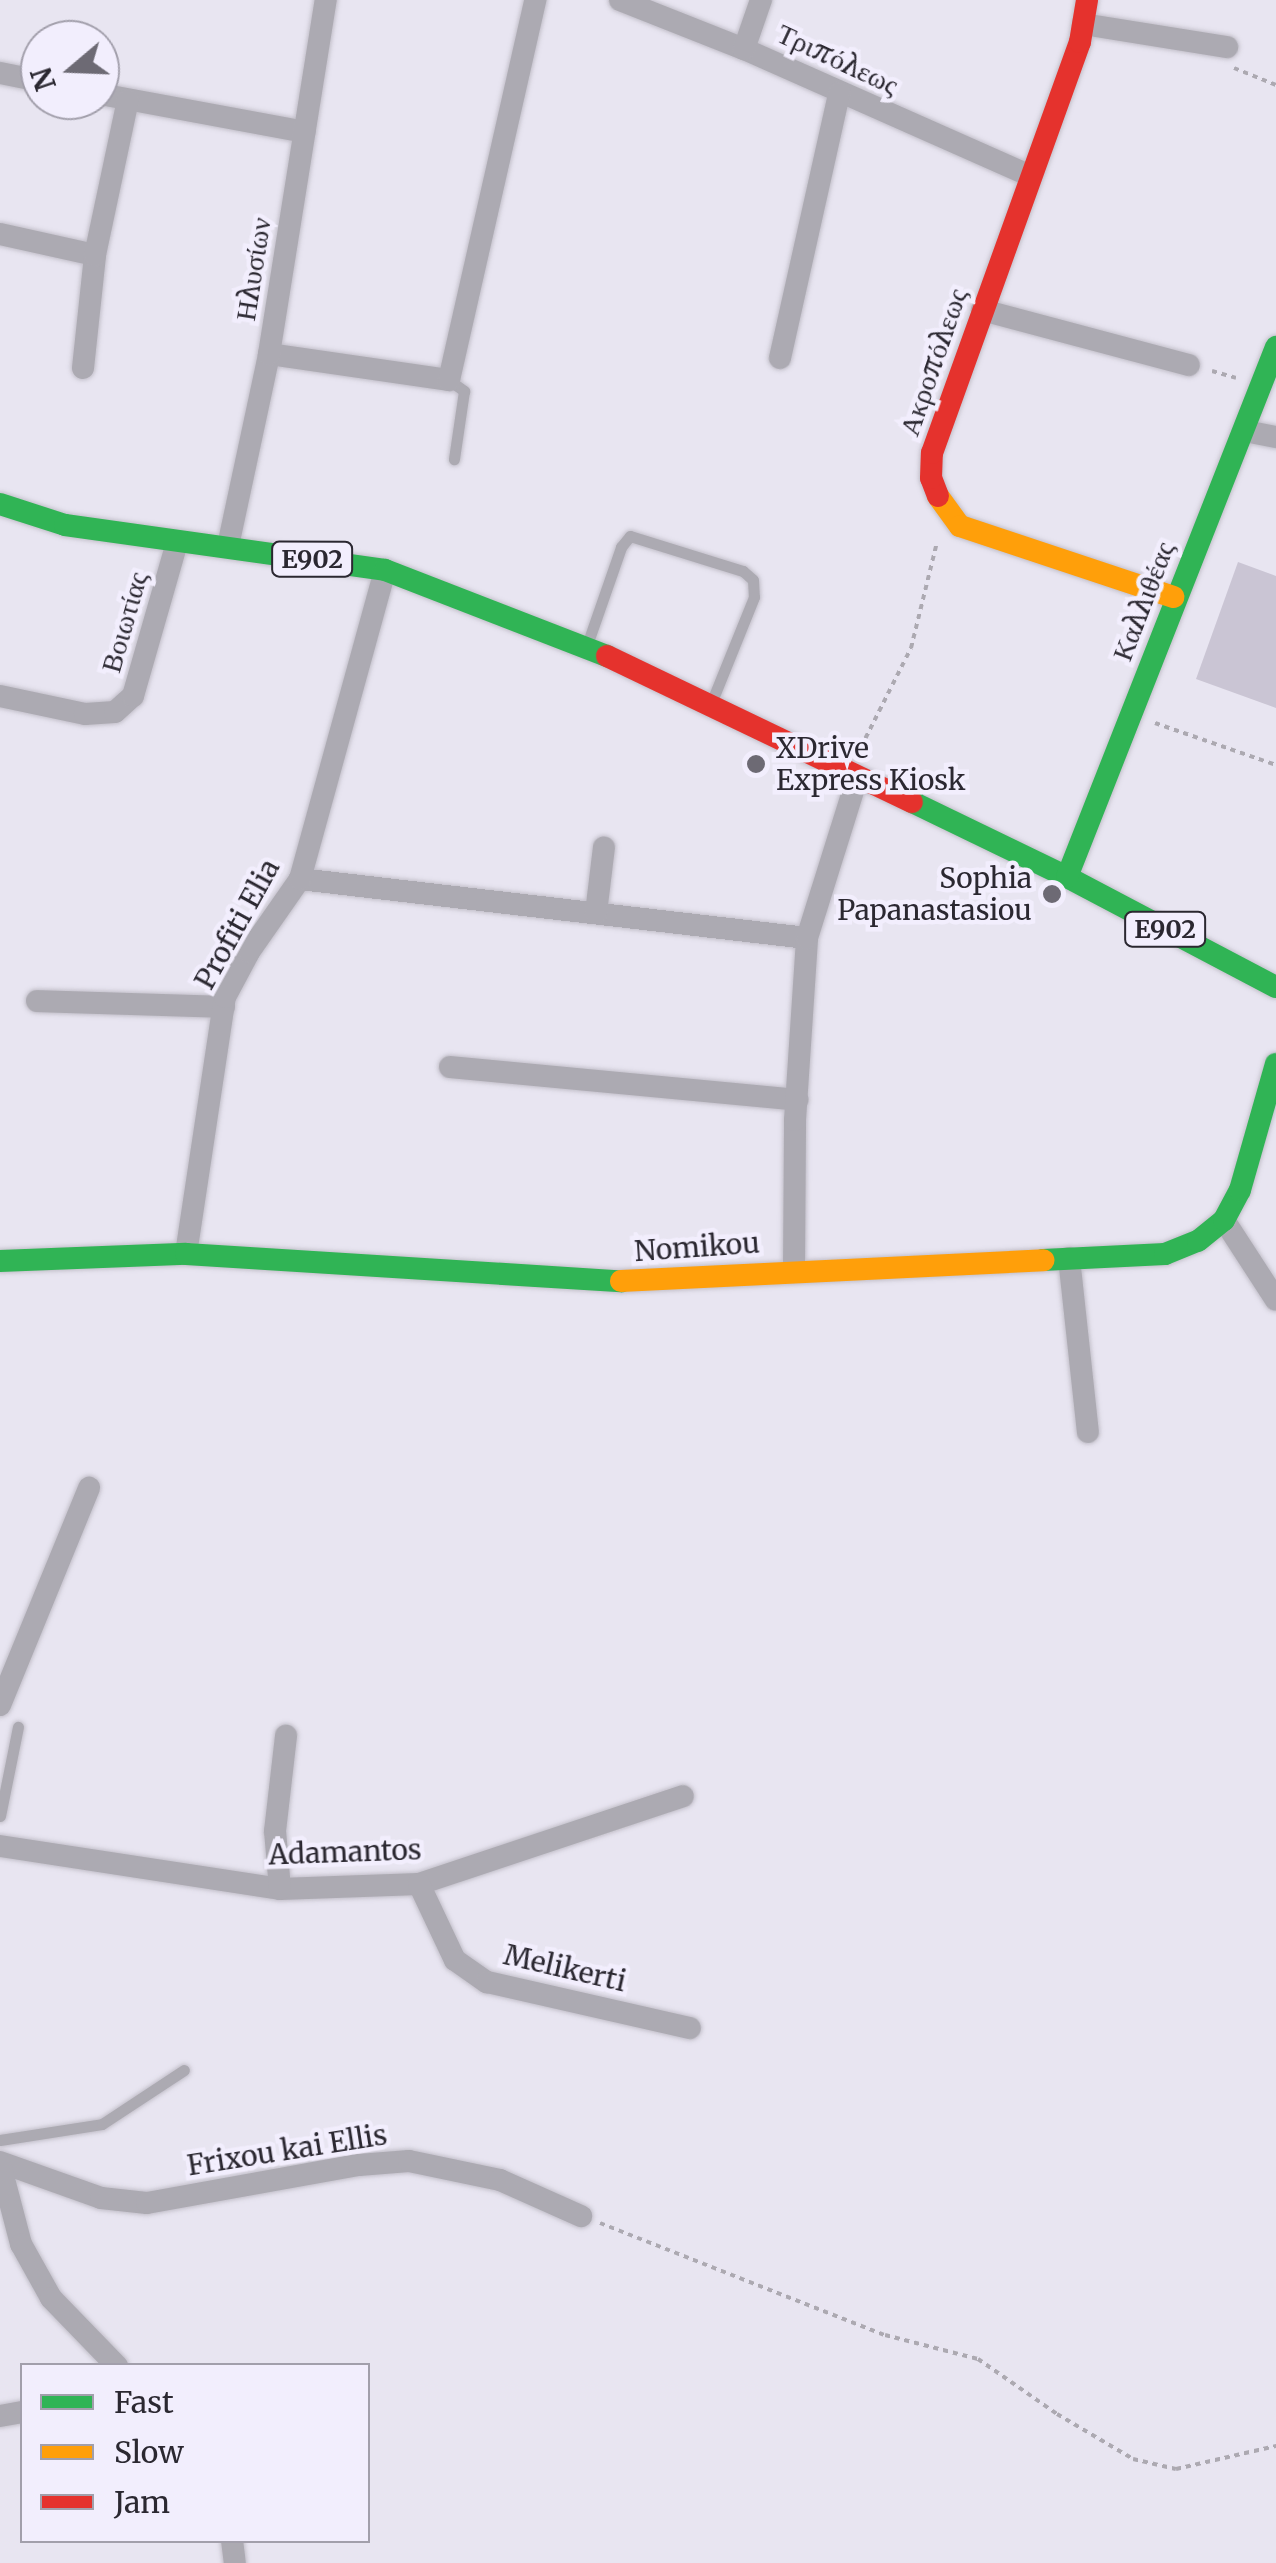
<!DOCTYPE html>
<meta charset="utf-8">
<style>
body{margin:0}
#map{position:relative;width:1276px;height:2563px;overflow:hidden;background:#e8e5f1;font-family:Merriweather,serif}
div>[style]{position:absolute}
.building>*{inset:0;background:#cac5d4}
.path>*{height:4px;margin-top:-2px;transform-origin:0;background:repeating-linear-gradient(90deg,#aca9b1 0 5px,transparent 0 10px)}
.roads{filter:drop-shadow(0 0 2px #c3c0ca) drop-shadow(0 0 2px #c3c0ca)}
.lane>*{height:11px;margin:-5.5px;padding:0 5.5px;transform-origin:5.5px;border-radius:5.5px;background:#acaab2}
.street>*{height:22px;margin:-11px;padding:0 11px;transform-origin:11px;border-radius:11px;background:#acaab2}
.fast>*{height:22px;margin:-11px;padding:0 11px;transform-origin:11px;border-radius:11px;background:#30b455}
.slow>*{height:22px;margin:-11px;padding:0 11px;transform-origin:11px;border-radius:11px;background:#ff9f0a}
.jam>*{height:22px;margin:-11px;padding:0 11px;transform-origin:11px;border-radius:11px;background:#e5322d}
.dots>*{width:28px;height:28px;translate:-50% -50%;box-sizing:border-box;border:5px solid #f2eefd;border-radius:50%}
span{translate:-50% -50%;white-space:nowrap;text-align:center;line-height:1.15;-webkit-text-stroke:9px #f2eefd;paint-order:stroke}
.shield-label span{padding:2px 8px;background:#f2eefd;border:2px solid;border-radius:8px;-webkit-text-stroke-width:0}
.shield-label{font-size:25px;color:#2b2831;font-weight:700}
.street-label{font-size:28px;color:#2b2831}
.poi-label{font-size:28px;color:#2b2831}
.left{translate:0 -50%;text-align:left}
.right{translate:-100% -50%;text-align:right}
.legend{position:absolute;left:20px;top:2363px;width:350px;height:180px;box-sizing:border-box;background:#f2eefd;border:2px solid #a29fab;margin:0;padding:12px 18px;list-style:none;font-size:30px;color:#2b2831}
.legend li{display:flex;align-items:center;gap:20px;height:50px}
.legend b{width:50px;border:2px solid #a29fab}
.north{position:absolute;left:20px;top:20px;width:100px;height:100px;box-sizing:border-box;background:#f2eefd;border:2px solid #a29fab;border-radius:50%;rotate:251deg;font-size:28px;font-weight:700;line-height:40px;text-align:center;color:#2b2831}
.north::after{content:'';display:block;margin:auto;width:35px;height:45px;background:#6d6a74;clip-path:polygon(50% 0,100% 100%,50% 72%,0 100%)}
</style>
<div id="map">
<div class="building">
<i style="clip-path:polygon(1238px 562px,1276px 576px,1276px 708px,1196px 679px)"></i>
</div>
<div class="path">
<i style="left:1234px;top:68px;width:45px;rotate:22deg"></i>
<i style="left:1212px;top:371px;width:25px;rotate:16deg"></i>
<i style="left:1155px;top:723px;width:128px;rotate:19.1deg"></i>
<i style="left:861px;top:747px;width:111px;rotate:-63.2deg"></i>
<i style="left:911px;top:648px;width:109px;rotate:-76.2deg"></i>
<i style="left:600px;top:2223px;width:306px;rotate:21.5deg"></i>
<i style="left:885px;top:2335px;width:96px;rotate:14.5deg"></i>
<i style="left:978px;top:2359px;width:96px;rotate:34.8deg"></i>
<i style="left:1057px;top:2414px;width:88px;rotate:30.6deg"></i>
<i style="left:1133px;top:2459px;width:44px;rotate:13.1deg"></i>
<i style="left:1176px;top:2469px;width:103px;rotate:-13deg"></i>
</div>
<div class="roads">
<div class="lane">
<i style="left:449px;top:380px;width:19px;rotate:36deg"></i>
<i style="left:464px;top:391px;width:69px;rotate:98.4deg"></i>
<i style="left:588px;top:642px;width:101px;rotate:-70.8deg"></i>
<i style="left:621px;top:547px;width:14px;rotate:-51deg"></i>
<i style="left:630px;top:536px;width:118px;rotate:17.2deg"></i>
<i style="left:743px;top:571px;width:13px;rotate:42deg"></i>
<i style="left:753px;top:580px;width:17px;rotate:87deg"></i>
<i style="left:754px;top:597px;width:112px;rotate:112deg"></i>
<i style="left:0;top:1816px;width:91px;rotate:-78.6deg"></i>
<i style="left:0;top:2140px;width:103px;rotate:-8.9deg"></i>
<i style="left:102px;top:2124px;width:98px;rotate:-33.4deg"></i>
</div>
<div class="street">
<i style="left:620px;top:0;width:133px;rotate:21.6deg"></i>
<i style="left:744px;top:49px;width:313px;rotate:23.9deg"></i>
<i style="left:1083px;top:24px;width:146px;rotate:9.1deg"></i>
<i style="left:744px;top:49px;width:52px;rotate:-70.9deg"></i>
<i style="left:0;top:73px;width:41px;rotate:11.3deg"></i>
<i style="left:100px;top:94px;width:208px;rotate:10.5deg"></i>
<i style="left:0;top:234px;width:97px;rotate:12.5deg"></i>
<i style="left:982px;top:310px;width:214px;rotate:14.9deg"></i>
<i style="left:269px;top:354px;width:182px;rotate:8.2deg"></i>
<i style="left:449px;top:380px;width:390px;rotate:-77.2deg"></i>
<i style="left:780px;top:358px;width:271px;rotate:-77.4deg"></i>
<i style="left:83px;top:368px;width:114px;rotate:-83.9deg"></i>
<i style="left:95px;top:255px;width:158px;rotate:-78deg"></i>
<i style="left:1245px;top:431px;width:32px;rotate:11deg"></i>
<i style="left:228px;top:546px;width:196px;rotate:-77.9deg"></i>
<i style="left:269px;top:354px;width:359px;rotate:-80.9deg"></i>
<i style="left:0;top:696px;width:87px;rotate:12deg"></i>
<i style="left:85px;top:714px;width:30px;rotate:-4deg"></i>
<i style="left:115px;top:712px;width:24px;rotate:-42deg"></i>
<i style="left:133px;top:696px;width:159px;rotate:-74deg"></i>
<i style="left:300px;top:879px;width:510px;rotate:6.64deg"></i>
<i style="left:596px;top:913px;width:66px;rotate:-83.1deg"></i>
<i style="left:37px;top:1001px;width:187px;rotate:1.8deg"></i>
<i style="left:450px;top:1067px;width:349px;rotate:5.4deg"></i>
<i style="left:1224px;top:1220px;width:95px;rotate:57deg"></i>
<i style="left:186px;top:1254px;width:260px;rotate:-81.4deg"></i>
<i style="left:225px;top:997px;width:51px;rotate:-61.9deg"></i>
<i style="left:249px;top:952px;width:89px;rotate:-55.1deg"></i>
<i style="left:300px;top:879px;width:320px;rotate:-74.6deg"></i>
<i style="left:1069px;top:1258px;width:175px;rotate:83.8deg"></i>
<i style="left:794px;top:1270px;width:150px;rotate:-89.6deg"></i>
<i style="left:795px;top:1120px;width:182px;rotate:-86.2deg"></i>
<i style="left:807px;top:938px;width:168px;rotate:-72.6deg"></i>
<i style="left:0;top:1705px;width:235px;rotate:-67.7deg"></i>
<i style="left:0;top:1846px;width:283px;rotate:8.7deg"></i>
<i style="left:280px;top:1889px;width:139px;rotate:-2.1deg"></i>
<i style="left:419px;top:1884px;width:278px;rotate:-18.4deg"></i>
<i style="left:419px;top:1884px;width:84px;rotate:64.7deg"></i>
<i style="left:455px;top:1960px;width:39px;rotate:35deg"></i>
<i style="left:487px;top:1982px;width:208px;rotate:12.8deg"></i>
<i style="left:280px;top:1889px;width:58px;rotate:-94.9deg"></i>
<i style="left:275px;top:1831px;width:96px;rotate:-83.4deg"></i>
<i style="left:0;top:2162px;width:107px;rotate:19.6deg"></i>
<i style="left:101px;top:2198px;width:46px;rotate:6.2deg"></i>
<i style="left:147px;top:2203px;width:215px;rotate:-10.2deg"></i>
<i style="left:359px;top:2165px;width:50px;rotate:-4.6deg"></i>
<i style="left:409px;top:2161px;width:93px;rotate:11.8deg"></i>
<i style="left:500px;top:2180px;width:89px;rotate:24deg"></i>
<i style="left:0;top:2164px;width:83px;rotate:75.3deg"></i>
<i style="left:21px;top:2244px;width:62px;rotate:60.9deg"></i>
<i style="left:51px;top:2298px;width:95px;rotate:45.9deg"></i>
<i style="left:0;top:2416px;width:22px;rotate:-10deg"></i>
<i style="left:232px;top:2540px;width:23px;rotate:83deg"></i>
</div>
<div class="fast">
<i style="left:0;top:504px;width:68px;rotate:17.9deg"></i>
<i style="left:65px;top:525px;width:323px;rotate:8deg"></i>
<i style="left:385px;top:570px;width:238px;rotate:21.2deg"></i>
<i style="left:912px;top:802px;width:172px;rotate:25.8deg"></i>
<i style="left:1067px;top:877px;width:236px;rotate:27.8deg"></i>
<i style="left:1067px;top:877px;width:570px;rotate:-68.48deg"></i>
<i style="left:1043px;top:1260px;width:122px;rotate:-2.8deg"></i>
<i style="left:1165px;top:1254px;width:35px;rotate:-22deg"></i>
<i style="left:1198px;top:1241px;width:33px;rotate:-39deg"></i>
<i style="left:1224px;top:1220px;width:34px;rotate:-62deg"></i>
<i style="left:1240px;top:1190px;width:131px;rotate:-74.1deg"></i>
<i style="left:0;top:1261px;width:186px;rotate:-2.2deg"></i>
<i style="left:186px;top:1254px;width:436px;rotate:3.6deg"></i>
</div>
<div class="slow">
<i style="left:938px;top:496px;width:37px;rotate:54deg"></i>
<i style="left:960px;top:526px;width:225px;rotate:18.4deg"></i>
<i style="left:621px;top:1281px;width:423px;rotate:-2.8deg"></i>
</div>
<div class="jam">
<i style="left:938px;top:496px;width:19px;rotate:-111deg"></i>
<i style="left:931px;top:478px;width:25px;rotate:-88deg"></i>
<i style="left:932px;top:453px;width:437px;rotate:-70.2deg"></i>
<i style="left:1080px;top:42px;width:43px;rotate:-80.5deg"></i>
<i style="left:607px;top:656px;width:338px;rotate:25.6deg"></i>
</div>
</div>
<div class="dots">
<i style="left:756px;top:764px;background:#6d6a74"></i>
<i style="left:1052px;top:894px;background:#6d6a74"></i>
</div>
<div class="shield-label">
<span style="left:312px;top:559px">E902</span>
<span style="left:1165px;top:929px">E902</span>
</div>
<div class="street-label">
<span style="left:838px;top:59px;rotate:25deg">Τριπόλεως</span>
<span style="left:253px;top:269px;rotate:-81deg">Ηλυσίων</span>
<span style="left:933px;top:362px;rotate:-71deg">Ακροπόλεως</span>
<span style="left:1143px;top:601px;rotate:-69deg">Καλλιθέας</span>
<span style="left:124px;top:622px;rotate:-74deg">Βοιωτίας</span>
<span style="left:237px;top:924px;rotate:-61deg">Profiti Elia</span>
<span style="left:697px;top:1247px;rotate:-4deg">Nomikou</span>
<span style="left:345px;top:1852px;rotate:-2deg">Adamantos</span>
<span style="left:565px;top:1968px;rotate:13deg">Melikerti</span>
<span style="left:287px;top:2150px;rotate:-9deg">Frixou kai Ellis</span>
</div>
<div class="poi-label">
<span class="left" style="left:776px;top:764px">XDrive<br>Express Kiosk</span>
<span class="right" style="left:1032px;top:894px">Sophia<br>Papanastasiou</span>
</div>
<ul class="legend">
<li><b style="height:12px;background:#30b455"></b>Fast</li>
<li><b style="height:12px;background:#ff9f0a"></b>Slow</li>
<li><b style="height:12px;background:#e5322d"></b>Jam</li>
</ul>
<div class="north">N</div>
</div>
